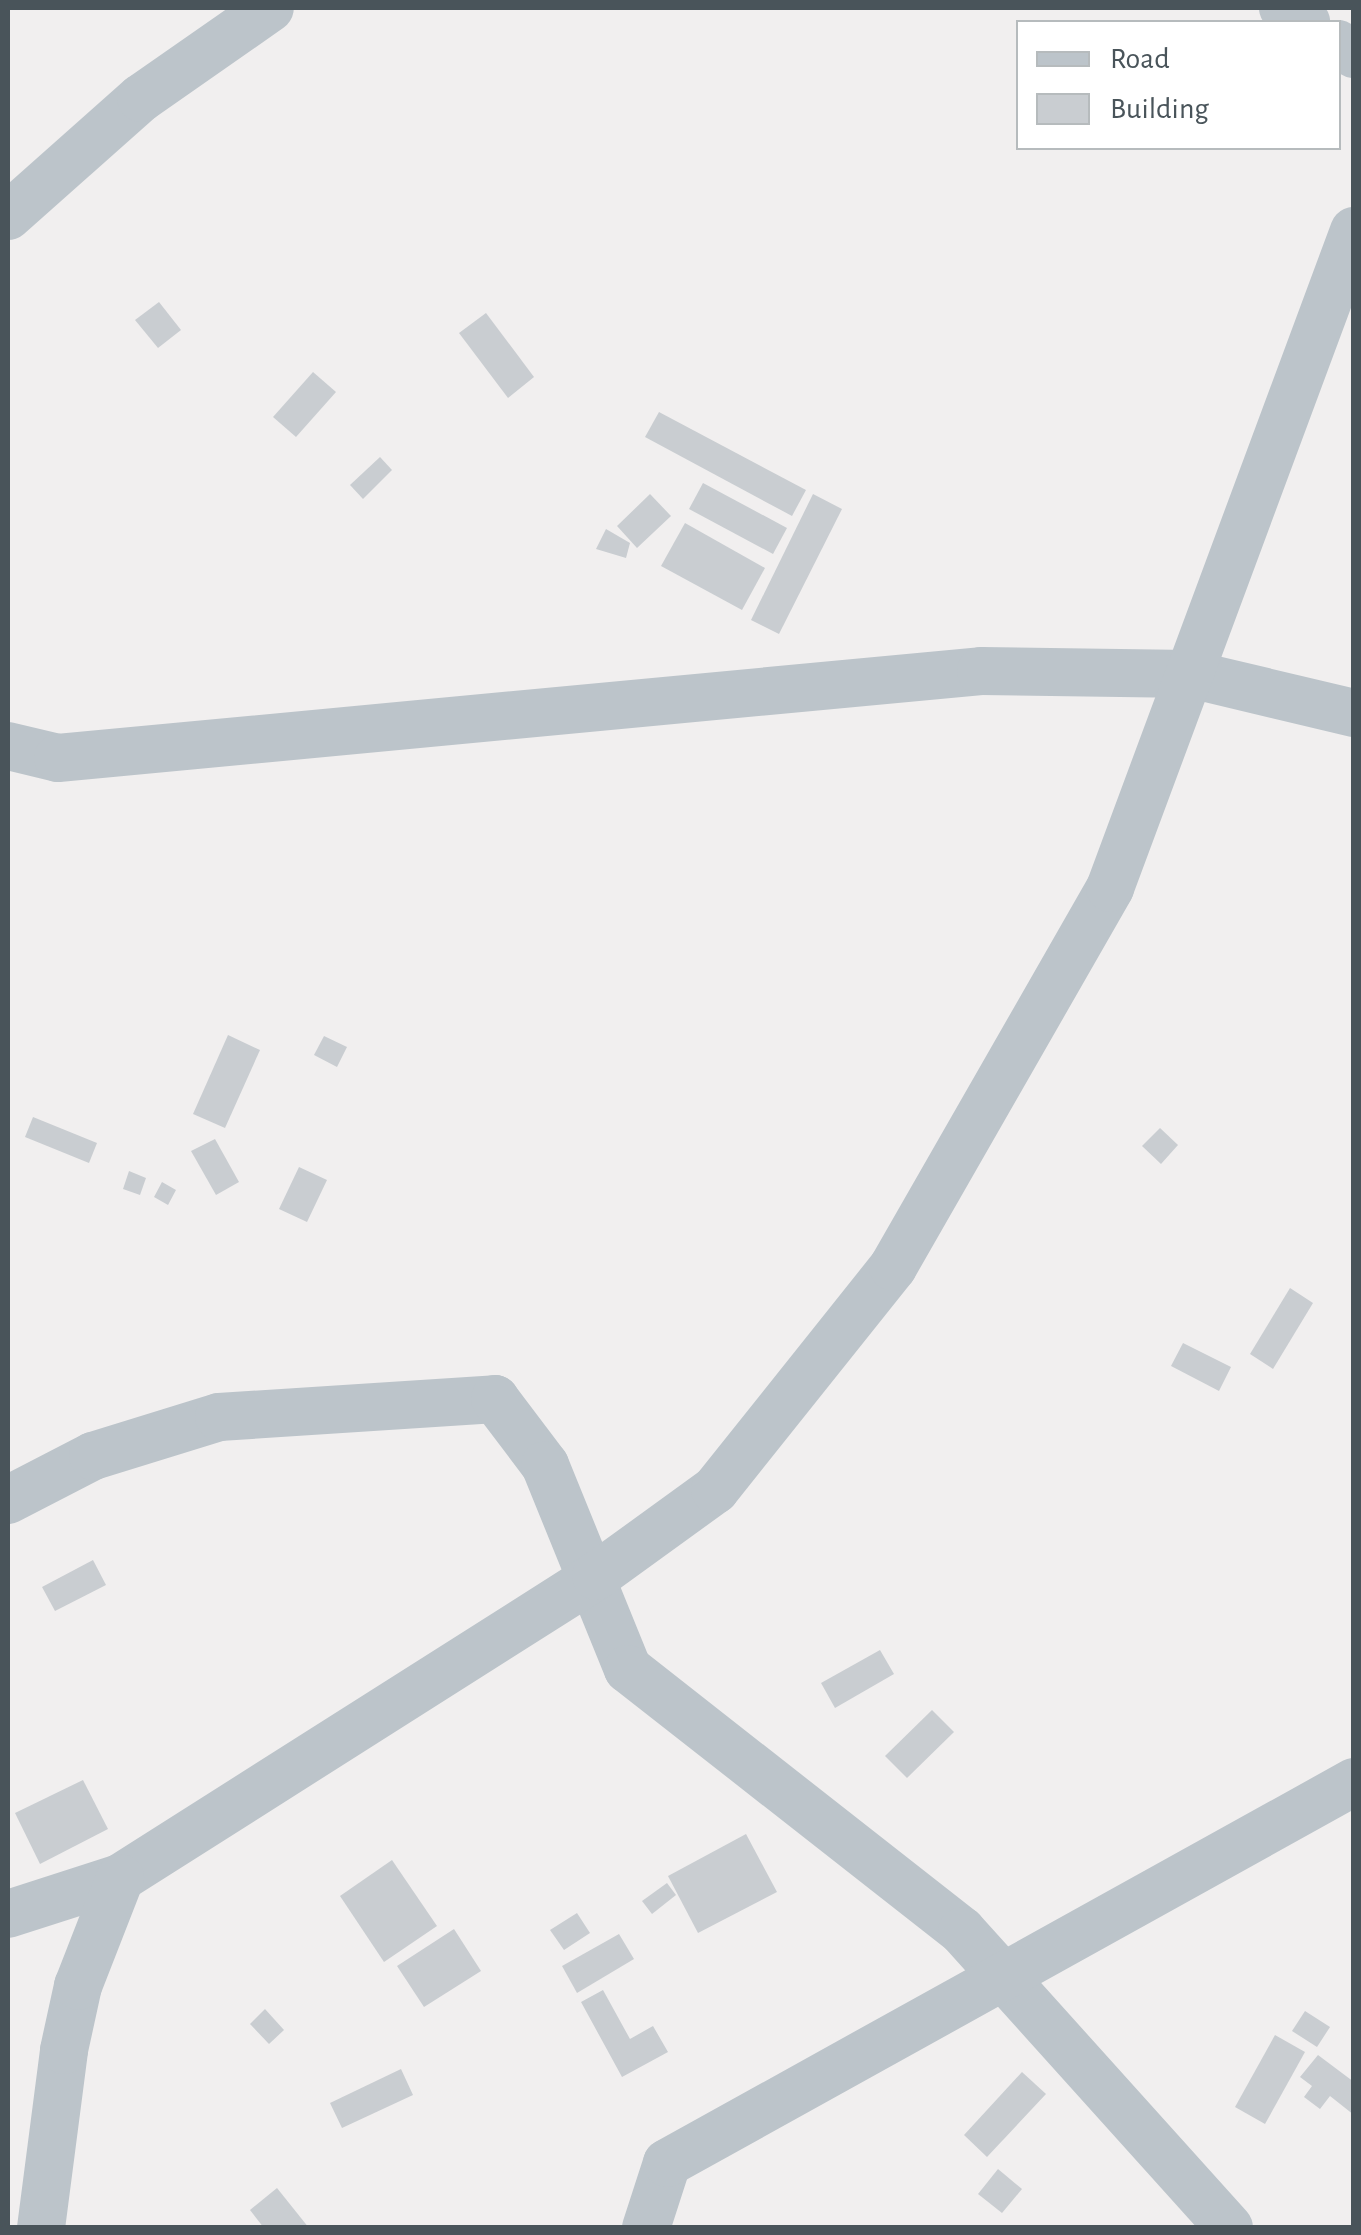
<!DOCTYPE html>
<style>
body{margin:0}
#map{position:relative;width:1361px;height:2235px;overflow:hidden;background:#f1efef;font-family:"Alegreya Sans",sans-serif}
div>[style]{position:absolute}
.building>*{inset:0;background:#c9cdd1}
.street>*{height:48px;margin:-24px;padding:0 24px;transform-origin:24px;border-radius:24px;background:#bcc4ca}
span{translate:-50% -50%;white-space:nowrap;text-align:center;line-height:1.15;-webkit-text-stroke:9px #fff;paint-order:stroke}
.frame{position:absolute;inset:0;border:10px solid #49545a;pointer-events:none}
.legend{position:absolute;left:1016px;top:20px;width:325px;height:130px;box-sizing:border-box;background:#fff;border:2px solid #b6bbbd;margin:0;padding:12px 18px;list-style:none;font-size:30px;color:#49545a}
.legend li{display:flex;align-items:center;gap:20px;height:50px}
.legend b{width:50px;border:2px solid #b6bbbd}
</style>
<div id="map">
<div class="building">
<i style="clip-path:polygon(159px 302px,181px 330px,158px 348px,135px 320px)"></i>
<i style="clip-path:polygon(486px 313px,534px 377px,508px 398px,459px 333px)"></i>
<i style="clip-path:polygon(313px 372px,336px 392px,296px 437px,273px 417px)"></i>
<i style="clip-path:polygon(659px 412px,806px 490px,792px 516px,645px 437px)"></i>
<i style="clip-path:polygon(380px 457px,392px 470px,363px 499px,350px 485px)"></i>
<i style="clip-path:polygon(703px 483px,787px 528px,773px 554px,689px 509px)"></i>
<i style="clip-path:polygon(650px 494px,671px 516px,637px 548px,617px 526px)"></i>
<i style="clip-path:polygon(813px 494px,842px 509px,779px 634px,751px 620px)"></i>
<i style="clip-path:polygon(685px 523px,765px 568px,742px 610px,661px 566px)"></i>
<i style="clip-path:polygon(606px 529px,630px 543px,626px 558px,596px 549px)"></i>
<i style="clip-path:polygon(228px 1035px,260px 1050px,225px 1128px,193px 1114px)"></i>
<i style="clip-path:polygon(324px 1036px,347px 1047px,337px 1067px,314px 1055px)"></i>
<i style="clip-path:polygon(33px 1117px,97px 1143px,89px 1163px,25px 1137px)"></i>
<i style="clip-path:polygon(1160px 1128px,1178px 1145px,1161px 1164px,1142px 1146px)"></i>
<i style="clip-path:polygon(215px 1139px,239px 1182px,216px 1195px,191px 1151px)"></i>
<i style="clip-path:polygon(299px 1167px,327px 1180px,307px 1222px,279px 1209px)"></i>
<i style="clip-path:polygon(129px 1171px,146px 1178px,140px 1195px,123px 1189px)"></i>
<i style="clip-path:polygon(162px 1182px,176px 1190px,168px 1205px,154px 1197px)"></i>
<i style="clip-path:polygon(1290px 1288px,1313px 1303px,1273px 1369px,1250px 1354px)"></i>
<i style="clip-path:polygon(1183px 1343px,1231px 1367px,1219px 1391px,1171px 1366px)"></i>
<i style="clip-path:polygon(93px 1560px,106px 1585px,55px 1611px,42px 1587px)"></i>
<i style="clip-path:polygon(880px 1650px,894px 1674px,835px 1708px,821px 1683px)"></i>
<i style="clip-path:polygon(932px 1710px,954px 1732px,907px 1778px,885px 1756px)"></i>
<i style="clip-path:polygon(83px 1780px,108px 1829px,40px 1864px,15px 1813px)"></i>
<i style="clip-path:polygon(746px 1834px,777px 1892px,698px 1933px,668px 1876px)"></i>
<i style="clip-path:polygon(392px 1860px,437px 1926px,384px 1962px,340px 1896px)"></i>
<i style="clip-path:polygon(667px 1883px,676px 1895px,652px 1914px,642px 1901px)"></i>
<i style="clip-path:polygon(577px 1913px,590px 1933px,564px 1950px,550px 1930px)"></i>
<i style="clip-path:polygon(454px 1929px,481px 1971px,424px 2007px,397px 1966px)"></i>
<i style="clip-path:polygon(619px 1934px,634px 1959px,577px 1993px,562px 1966px)"></i>
<i style="clip-path:polygon(603px 1990px,630px 2039px,653px 2026px,668px 2052px,622px 2077px,581px 2002px)"></i>
<i style="clip-path:polygon(265px 2009px,284px 2030px,269px 2044px,250px 2024px)"></i>
<i style="clip-path:polygon(1305px 2011px,1330px 2027px,1317px 2047px,1292px 2031px)"></i>
<i style="clip-path:polygon(1275px 2035px,1305px 2052px,1265px 2124px,1235px 2107px)"></i>
<i style="clip-path:polygon(1318px 2055px,1354px 2082px,1354px 2115px,1330px 2096px,1320px 2109px,1304px 2097px,1312px 2086px,1300px 2077px)"></i>
<i style="clip-path:polygon(401px 2069px,413px 2095px,342px 2128px,330px 2103px)"></i>
<i style="clip-path:polygon(1022px 2072px,1046px 2094px,987px 2157px,964px 2135px)"></i>
<i style="clip-path:polygon(998px 2169px,1022px 2189px,1002px 2213px,978px 2194px)"></i>
<i style="clip-path:polygon(277px 2188px,309px 2228px,264px 2228px,250px 2210px)"></i>
</div>
<div class="street">
<i style="left:1283px;top:8px;width:27px;rotate:31deg"></i>
<i style="left:1338px;top:44px;width:19px;rotate:32deg"></i>
<i style="left:8px;top:216px;width:178px;rotate:-41.6deg"></i>
<i style="left:141px;top:98px;width:157px;rotate:-34.9deg"></i>
<i style="left:8px;top:746px;width:51px;rotate:13.5deg"></i>
<i style="left:58px;top:758px;width:927px;rotate:-5.38deg"></i>
<i style="left:981px;top:671px;width:209px;rotate:0.8deg"></i>
<i style="left:1190px;top:674px;width:169px;rotate:13.4deg"></i>
<i style="left:8px;top:1500px;width:96px;rotate:-27.4deg"></i>
<i style="left:93px;top:1456px;width:132px;rotate:-17.2deg"></i>
<i style="left:219px;top:1417px;width:277px;rotate:-3.7deg"></i>
<i style="left:495px;top:1399px;width:83px;rotate:52.9deg"></i>
<i style="left:545px;top:1465px;width:220px;rotate:67.9deg"></i>
<i style="left:628px;top:1669px;width:424px;rotate:38.1deg"></i>
<i style="left:962px;top:1931px;width:399px;rotate:48deg"></i>
<i style="left:8px;top:1914px;width:118px;rotate:-17.8deg"></i>
<i style="left:120px;top:1878px;width:564px;rotate:-32.39deg"></i>
<i style="left:596px;top:1576px;width:147px;rotate:-35.9deg"></i>
<i style="left:715px;top:1490px;width:285px;rotate:-51.4deg"></i>
<i style="left:893px;top:1267px;width:437px;rotate:-60.2deg"></i>
<i style="left:1110px;top:888px;width:701px;rotate:-69.63deg"></i>
<i style="left:41px;top:2228px;width:179px;rotate:-82.6deg"></i>
<i style="left:64px;top:2050px;width:66px;rotate:-77.7deg"></i>
<i style="left:78px;top:1986px;width:116px;rotate:-68.7deg"></i>
<i style="left:646px;top:2228px;width:68px;rotate:-72.1deg"></i>
<i style="left:667px;top:2163px;width:786px;rotate:-29.01deg"></i>
</div>
<div class="frame"></div>
<ul class="legend">
<li><b style="height:12px;background:#bcc4ca"></b>Road</li>
<li><b style="height:28px;background:#c9cdd1"></b>Building</li>
</ul>
</div>
